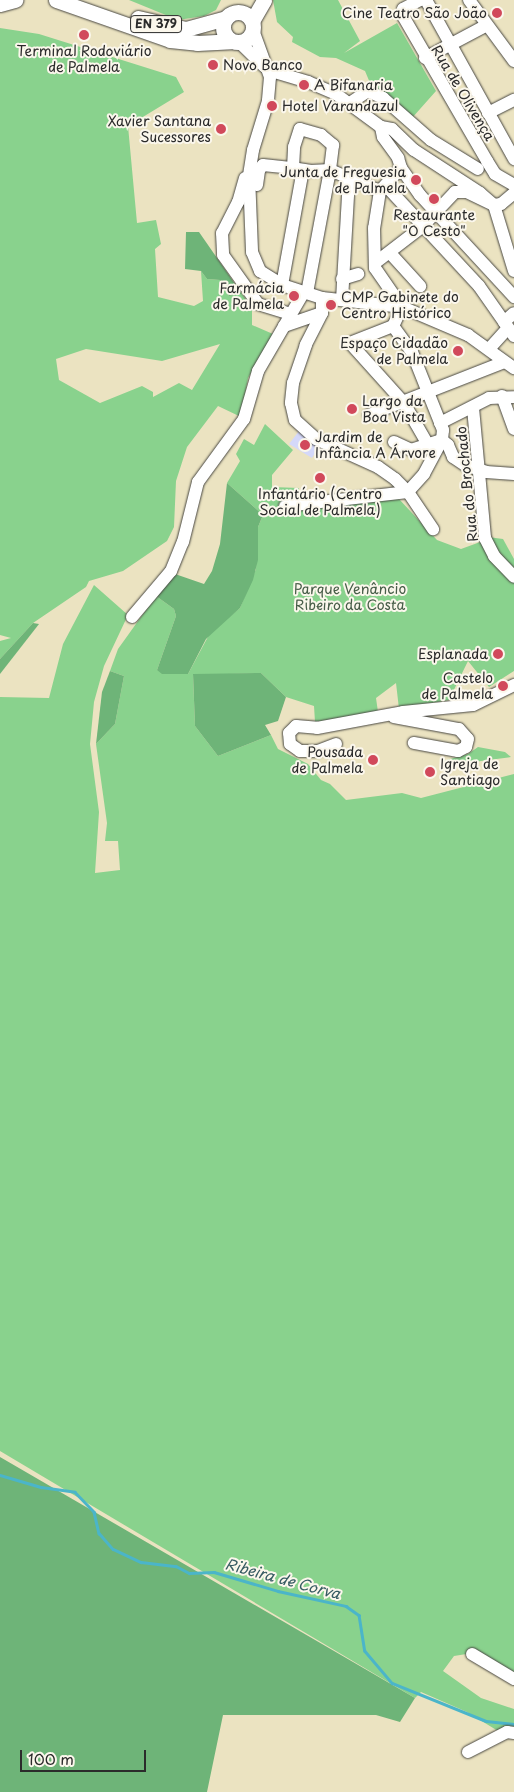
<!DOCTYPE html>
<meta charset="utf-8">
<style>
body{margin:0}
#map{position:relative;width:514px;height:1792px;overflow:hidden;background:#ebe3c1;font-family:"Playpen Sans",sans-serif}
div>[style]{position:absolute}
.built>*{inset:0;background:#d4d8f9}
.green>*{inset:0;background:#89d28d}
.forest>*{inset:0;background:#6eb478}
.stream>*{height:2.5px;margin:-1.25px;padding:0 1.25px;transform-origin:1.25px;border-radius:1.25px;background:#4bb5c9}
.roads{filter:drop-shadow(0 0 1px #484742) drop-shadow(0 0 1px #484742)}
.minor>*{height:12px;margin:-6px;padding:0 6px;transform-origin:6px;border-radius:6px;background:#fff}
.major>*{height:15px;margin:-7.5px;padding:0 7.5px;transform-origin:7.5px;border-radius:7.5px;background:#fff}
.major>.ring{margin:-7.5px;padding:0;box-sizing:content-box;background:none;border:15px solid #fff;border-radius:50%}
.dots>*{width:14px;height:14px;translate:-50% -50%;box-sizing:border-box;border:2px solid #fbf7ec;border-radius:50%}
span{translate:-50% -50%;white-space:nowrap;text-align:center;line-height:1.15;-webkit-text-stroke:4px #fbf7ec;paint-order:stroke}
.shield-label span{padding:1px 4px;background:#fbf7ec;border:1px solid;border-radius:4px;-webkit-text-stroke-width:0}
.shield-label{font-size:12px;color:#2b2b2b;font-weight:700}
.poi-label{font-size:14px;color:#2b2b2b}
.right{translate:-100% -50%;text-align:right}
.left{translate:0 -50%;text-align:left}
.street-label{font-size:14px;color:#2b2b2b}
.park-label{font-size:14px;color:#475d48}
.water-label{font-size:15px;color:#365b62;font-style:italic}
.scale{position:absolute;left:20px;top:1750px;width:126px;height:22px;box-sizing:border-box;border:2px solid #2b2b2b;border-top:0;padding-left:6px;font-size:15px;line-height:18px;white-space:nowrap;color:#2b2b2b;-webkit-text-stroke:4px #fbf7ec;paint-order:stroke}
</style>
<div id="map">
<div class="built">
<i style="clip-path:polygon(299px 431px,320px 445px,312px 458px,289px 444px)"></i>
</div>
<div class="green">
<i style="clip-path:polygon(129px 0,221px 0,216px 10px,204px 16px,178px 20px)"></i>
<i style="clip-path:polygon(273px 0,338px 0,360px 41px,344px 53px,397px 23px,436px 91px,412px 118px,373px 90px,365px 71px,336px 58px,320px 57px,292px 42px,293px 37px,277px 22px)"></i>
<i style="clip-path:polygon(evenodd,0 28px,39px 34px,176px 77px,184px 92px,128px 126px,137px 223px,156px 220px,161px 244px,155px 249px,158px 297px,194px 306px,203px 301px,201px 271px,207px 279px,220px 280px,229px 296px,242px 294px,252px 307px,252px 325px,273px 334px,248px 378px,241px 417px,218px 406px,187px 447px,176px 481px,174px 527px,167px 541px,123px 571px,89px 581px,86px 587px,33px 623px,0 659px,0 641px,11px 638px,0 635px,0 28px,220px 344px,192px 390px,179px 383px,153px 397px,153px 392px,142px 386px,100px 403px,59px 380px,56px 359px,86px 349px,162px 361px,220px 344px)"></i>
<i style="clip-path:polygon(265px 424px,293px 450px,272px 475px,272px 487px,299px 488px,299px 496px,287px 505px,399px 499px,437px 540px,461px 549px,483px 541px,514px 579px,514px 671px,489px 687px,468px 661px,449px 700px,399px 709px,396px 683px,376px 698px,378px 712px,315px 722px,314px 706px,286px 697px,261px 673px,193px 675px,195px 726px,218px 756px,271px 735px,278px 749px,308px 764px,321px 780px,330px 784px,346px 800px,402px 793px,421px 798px,514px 774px,514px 1678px,479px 1652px,454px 1656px,443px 1671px,481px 1698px,514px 1709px,514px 1728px,498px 1731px,467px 1712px,421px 1692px,415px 1698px,0 1451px,0 697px,49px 698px,63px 644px,94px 585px,128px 615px,104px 666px,94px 702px,90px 744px,99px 812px,95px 873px,120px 870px,118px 841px,105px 841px,107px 823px,96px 744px,115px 724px,124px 676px,110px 671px,118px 649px,156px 596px,174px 609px,176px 616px,157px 670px,188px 674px,210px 633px,240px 608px,256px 569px,258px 527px,263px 515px,227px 483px,240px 461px,236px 454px,244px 439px,254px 445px)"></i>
<i style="clip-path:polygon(488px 537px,503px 539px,514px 559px,514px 572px)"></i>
<i style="clip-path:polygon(478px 747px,505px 752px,511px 757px,443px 766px,443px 761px,468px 754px)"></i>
</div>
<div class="forest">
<i style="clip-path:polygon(186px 232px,199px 232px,242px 294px,229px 296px,220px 280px,207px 279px,201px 271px,185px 269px)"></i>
<i style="clip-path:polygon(227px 483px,263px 515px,258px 527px,258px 560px,253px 580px,240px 608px,206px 639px,188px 674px,162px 674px,157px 670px,176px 616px,174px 609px,156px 596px,175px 574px,204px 584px,212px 571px,220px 544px)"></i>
<i style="clip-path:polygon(33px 623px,39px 624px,0 674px,0 659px)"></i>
<i style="clip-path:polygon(110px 671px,124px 676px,115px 724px,96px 744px,102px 692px)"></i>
<i style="clip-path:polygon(261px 673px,286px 697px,278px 721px,265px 725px,271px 735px,218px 756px,195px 726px,193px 674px)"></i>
<i style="clip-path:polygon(0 1457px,415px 1698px,400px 1722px,376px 1715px,223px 1715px,207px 1792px,0 1792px)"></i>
</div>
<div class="stream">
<i style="left:0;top:1475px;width:43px;rotate:16.3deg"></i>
<i style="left:41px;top:1487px;width:34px;rotate:8deg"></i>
<i style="left:75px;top:1492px;width:28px;rotate:46deg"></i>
<i style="left:94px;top:1512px;width:22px;rotate:77deg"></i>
<i style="left:99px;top:1533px;width:21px;rotate:49deg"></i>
<i style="left:113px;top:1549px;width:31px;rotate:25deg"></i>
<i style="left:141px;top:1562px;width:35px;rotate:7deg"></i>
<i style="left:176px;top:1566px;width:15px;rotate:28deg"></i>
<i style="left:189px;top:1573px;width:25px;rotate:-2deg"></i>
<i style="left:214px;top:1572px;width:67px;rotate:16.5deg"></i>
<i style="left:278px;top:1591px;width:70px;rotate:12.4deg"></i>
<i style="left:346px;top:1606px;width:16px;rotate:35deg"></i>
<i style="left:359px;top:1615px;width:36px;rotate:81deg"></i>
<i style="left:365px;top:1651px;width:42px;rotate:49.8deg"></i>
<i style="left:392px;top:1683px;width:101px;rotate:22deg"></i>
<i style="left:486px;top:1721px;width:28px;rotate:6deg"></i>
</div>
<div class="roads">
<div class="minor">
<i style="left:420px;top:0;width:19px;rotate:152deg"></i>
<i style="left:403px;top:9px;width:7px;rotate:90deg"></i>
<i style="left:403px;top:16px;width:168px;rotate:59.9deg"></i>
<i style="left:487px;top:161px;width:15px;rotate:58deg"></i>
<i style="left:495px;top:174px;width:22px;rotate:30deg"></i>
<i style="left:426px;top:0;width:182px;rotate:61deg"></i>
<i style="left:469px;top:0;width:76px;rotate:53.6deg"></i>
<i style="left:253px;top:30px;width:50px;rotate:70.1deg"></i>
<i style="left:270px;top:77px;width:24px;rotate:95deg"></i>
<i style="left:268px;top:101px;width:51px;rotate:107deg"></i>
<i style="left:253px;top:150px;width:26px;rotate:99deg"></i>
<i style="left:249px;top:176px;width:76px;rotate:87.7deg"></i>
<i style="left:252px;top:252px;width:21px;rotate:67deg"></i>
<i style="left:260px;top:271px;width:26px;rotate:32deg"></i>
<i style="left:282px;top:285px;width:42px;rotate:18deg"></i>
<i style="left:322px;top:298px;width:81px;rotate:6.4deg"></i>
<i style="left:402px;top:307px;width:72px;rotate:23deg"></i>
<i style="left:468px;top:335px;width:57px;rotate:35.7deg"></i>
<i style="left:239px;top:42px;width:35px;rotate:44deg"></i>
<i style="left:425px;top:58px;width:70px;rotate:-28deg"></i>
<i style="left:268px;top:70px;width:42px;rotate:16.7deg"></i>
<i style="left:308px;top:82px;width:30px;rotate:23deg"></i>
<i style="left:336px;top:94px;width:56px;rotate:36.3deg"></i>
<i style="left:381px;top:127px;width:11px;rotate:10deg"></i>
<i style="left:392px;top:129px;width:30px;rotate:44deg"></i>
<i style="left:414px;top:150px;width:79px;rotate:33.1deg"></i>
<i style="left:480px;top:193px;width:18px;rotate:41deg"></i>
<i style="left:494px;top:205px;width:69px;rotate:73.1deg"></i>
<i style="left:350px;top:103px;width:22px;rotate:-34deg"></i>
<i style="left:368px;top:91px;width:17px;rotate:25deg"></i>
<i style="left:383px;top:98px;width:64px;rotate:41.2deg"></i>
<i style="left:431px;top:140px;width:55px;rotate:31.7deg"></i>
<i style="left:488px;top:113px;width:29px;rotate:-27deg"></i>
<i style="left:381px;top:127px;width:10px;rotate:79deg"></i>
<i style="left:383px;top:137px;width:26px;rotate:54deg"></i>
<i style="left:398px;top:158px;width:10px;rotate:73deg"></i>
<i style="left:401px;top:168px;width:33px;rotate:55deg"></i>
<i style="left:420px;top:195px;width:139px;rotate:47.3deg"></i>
<i style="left:300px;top:129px;width:22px;rotate:16deg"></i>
<i style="left:321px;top:135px;width:16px;rotate:40deg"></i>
<i style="left:333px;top:145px;width:25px;rotate:97deg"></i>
<i style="left:330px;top:170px;width:19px;rotate:177deg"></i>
<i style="left:311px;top:171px;width:18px;rotate:-171deg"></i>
<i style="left:293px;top:168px;width:21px;rotate:-87deg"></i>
<i style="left:294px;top:147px;width:19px;rotate:-72deg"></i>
<i style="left:245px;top:178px;width:25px;rotate:106deg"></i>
<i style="left:238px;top:202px;width:35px;rotate:117deg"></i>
<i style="left:222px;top:233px;width:22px;rotate:87deg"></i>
<i style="left:223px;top:255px;width:60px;rotate:54.5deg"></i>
<i style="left:258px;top:304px;width:34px;rotate:17deg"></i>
<i style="left:257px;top:185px;width:15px;rotate:-82deg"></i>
<i style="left:259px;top:170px;width:6px;rotate:-51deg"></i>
<i style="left:263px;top:165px;width:30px;rotate:6deg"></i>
<i style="left:387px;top:187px;width:135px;rotate:47.1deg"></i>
<i style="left:479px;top:286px;width:61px;rotate:55deg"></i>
<i style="left:380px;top:191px;width:37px;rotate:99deg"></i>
<i style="left:374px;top:228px;width:40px;rotate:88.6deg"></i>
<i style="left:375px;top:268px;width:47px;rotate:55.3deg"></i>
<i style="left:402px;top:307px;width:21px;rotate:115deg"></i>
<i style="left:393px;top:326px;width:32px;rotate:54deg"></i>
<i style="left:412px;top:352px;width:84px;rotate:68.3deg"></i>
<i style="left:443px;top:430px;width:10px;rotate:96deg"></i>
<i style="left:442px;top:440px;width:38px;rotate:118deg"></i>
<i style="left:424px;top:474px;width:24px;rotate:132deg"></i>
<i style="left:390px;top:253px;width:45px;rotate:47.7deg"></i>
<i style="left:375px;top:263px;width:59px;rotate:-37.5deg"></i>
<i style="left:422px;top:227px;width:48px;rotate:-46.7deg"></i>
<i style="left:455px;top:192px;width:12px"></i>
<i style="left:467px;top:192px;width:30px;rotate:26deg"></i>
<i style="left:494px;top:205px;width:7px;rotate:-8deg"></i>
<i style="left:501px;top:204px;width:17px;rotate:-40deg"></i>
<i style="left:342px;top:279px;width:17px;rotate:-17deg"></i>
<i style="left:282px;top:285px;width:117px;rotate:-79.7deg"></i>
<i style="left:307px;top:293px;width:125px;rotate:-79.4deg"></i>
<i style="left:330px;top:170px;width:54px;rotate:22.8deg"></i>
<i style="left:380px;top:191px;width:31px;rotate:-48deg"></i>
<i style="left:322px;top:298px;width:15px;rotate:90deg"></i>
<i style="left:322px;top:313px;width:36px;rotate:117deg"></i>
<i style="left:306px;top:345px;width:40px;rotate:108.9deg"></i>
<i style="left:293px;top:383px;width:20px;rotate:96deg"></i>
<i style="left:291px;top:403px;width:17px;rotate:77deg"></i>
<i style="left:295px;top:420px;width:28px;rotate:42deg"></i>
<i style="left:316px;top:439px;width:68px;rotate:24.3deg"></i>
<i style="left:378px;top:467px;width:21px;rotate:35deg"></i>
<i style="left:395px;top:479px;width:18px;rotate:45deg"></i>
<i style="left:408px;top:492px;width:45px;rotate:56deg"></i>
<i style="left:342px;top:300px;width:123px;rotate:-86.7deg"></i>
<i style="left:504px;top:322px;width:13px;rotate:-42deg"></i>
<i style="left:284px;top:326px;width:40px;rotate:-18.9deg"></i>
<i style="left:393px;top:326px;width:46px;rotate:158.4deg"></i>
<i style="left:350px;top:343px;width:81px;rotate:48deg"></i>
<i style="left:404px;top:403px;width:46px;rotate:60.1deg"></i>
<i style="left:489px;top:349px;width:28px;rotate:-48deg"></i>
<i style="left:502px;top:396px;width:35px;rotate:70deg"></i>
<i style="left:473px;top:408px;width:131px;rotate:84.7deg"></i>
<i style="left:485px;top:538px;width:20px;rotate:63deg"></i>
<i style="left:494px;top:556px;width:29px;rotate:46deg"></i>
<i style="left:369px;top:415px;width:145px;rotate:-21.4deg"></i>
<i style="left:440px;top:423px;width:55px;rotate:-27deg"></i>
<i style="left:489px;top:398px;width:25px;rotate:-2deg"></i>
<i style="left:394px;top:442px;width:19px;rotate:25deg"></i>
<i style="left:411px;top:450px;width:33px;rotate:-18deg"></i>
<i style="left:442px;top:440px;width:8px;rotate:40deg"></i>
<i style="left:448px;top:445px;width:13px;rotate:67deg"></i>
<i style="left:453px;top:457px;width:14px;rotate:34deg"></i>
<i style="left:465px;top:465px;width:22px;rotate:18deg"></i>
<i style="left:486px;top:472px;width:28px;rotate:4deg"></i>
<i style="left:285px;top:506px;width:124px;rotate:-6.5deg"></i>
<i style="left:132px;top:617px;width:60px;rotate:-49.7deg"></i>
<i style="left:171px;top:571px;width:31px;rotate:-68deg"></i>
<i style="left:183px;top:542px;width:62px;rotate:-76deg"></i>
<i style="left:198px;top:482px;width:78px;rotate:-53.9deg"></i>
<i style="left:244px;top:419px;width:50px;rotate:-73.7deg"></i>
<i style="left:258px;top:371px;width:91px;rotate:-59.8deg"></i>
<i style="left:394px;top:717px;width:66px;rotate:10.5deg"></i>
<i style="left:459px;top:729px;width:13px;rotate:48deg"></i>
<i style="left:468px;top:739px;width:8px;rotate:104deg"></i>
<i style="left:466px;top:747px;width:9px;rotate:153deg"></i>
<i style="left:458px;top:751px;width:45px;rotate:-169.7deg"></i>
<i style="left:336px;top:744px;width:19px;rotate:159deg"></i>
<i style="left:318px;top:751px;width:18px;rotate:180deg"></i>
<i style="left:300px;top:751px;width:12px;rotate:-145deg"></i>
<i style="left:290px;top:744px;width:11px;rotate:-95deg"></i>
<i style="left:289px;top:733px;width:10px;rotate:-45deg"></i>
<i style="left:296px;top:726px;width:21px;rotate:5deg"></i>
<i style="left:317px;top:728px;width:87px;rotate:-10.5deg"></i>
<i style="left:403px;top:712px;width:70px;rotate:-5.7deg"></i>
<i style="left:473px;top:705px;width:46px;rotate:-26deg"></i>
<i style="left:472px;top:1654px;width:49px;rotate:30.8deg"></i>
<i style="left:468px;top:1752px;width:44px;rotate:-27.1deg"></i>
<i style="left:507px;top:1732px;width:7px;rotate:8deg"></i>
</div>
<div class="major">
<i style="left:56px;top:0;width:121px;rotate:19.3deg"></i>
<i style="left:170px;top:40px;width:27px;rotate:6deg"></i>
<i style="left:197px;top:43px;width:34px;rotate:-3deg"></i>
<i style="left:0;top:4px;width:16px;rotate:-15deg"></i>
<i class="ring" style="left:223px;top:12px;width:15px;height:15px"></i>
<i style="left:138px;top:18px;width:49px;rotate:12.9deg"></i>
<i style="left:186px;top:29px;width:41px;rotate:-15.4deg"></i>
<i style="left:252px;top:21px;width:24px;rotate:-60deg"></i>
</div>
</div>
<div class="dots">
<i style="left:497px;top:13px;background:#d1495b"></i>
<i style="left:84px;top:35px;background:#d1495b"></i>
<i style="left:213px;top:65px;background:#d1495b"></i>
<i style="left:304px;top:85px;background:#d1495b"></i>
<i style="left:272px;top:106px;background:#d1495b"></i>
<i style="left:221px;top:129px;background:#d1495b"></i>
<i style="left:416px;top:180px;background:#d1495b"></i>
<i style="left:434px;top:199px;background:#d1495b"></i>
<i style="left:294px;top:296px;background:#d1495b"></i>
<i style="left:331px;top:305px;background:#d1495b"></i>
<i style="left:458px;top:351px;background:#d1495b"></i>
<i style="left:352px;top:409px;background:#d1495b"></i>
<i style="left:305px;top:445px;background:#d1495b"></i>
<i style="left:320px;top:478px;background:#d1495b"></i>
<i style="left:498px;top:654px;background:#d1495b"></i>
<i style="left:503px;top:686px;background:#d1495b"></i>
<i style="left:373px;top:760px;background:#d1495b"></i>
<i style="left:430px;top:772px;background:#d1495b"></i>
</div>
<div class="shield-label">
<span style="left:156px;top:24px">EN 379</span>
</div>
<div class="poi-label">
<span class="right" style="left:487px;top:13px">Cine Teatro São João</span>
<span style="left:84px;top:59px">Terminal Rodoviário<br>de Palmela</span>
<span class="left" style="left:223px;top:65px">Novo Banco</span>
<span class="left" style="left:314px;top:85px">A Bifanaria</span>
<span class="left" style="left:282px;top:106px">Hotel Varandazul</span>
<span class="right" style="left:211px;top:129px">Xavier Santana<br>Sucessores</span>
<span class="right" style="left:406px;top:180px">Junta de Freguesia<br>de Palmela</span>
<span style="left:434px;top:223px">Restaurante<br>"O Cesto"</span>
<span class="right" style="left:284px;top:296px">Farmácia<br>de Palmela</span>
<span class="left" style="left:341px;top:305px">CMP Gabinete do<br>Centro Histórico</span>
<span class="right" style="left:448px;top:351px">Espaço Cidadão<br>de Palmela</span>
<span class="left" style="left:362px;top:409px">Largo da<br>Boa Vista</span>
<span class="left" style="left:315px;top:445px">Jardim de<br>Infância A Árvore</span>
<span style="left:320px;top:502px">Infantário (Centro<br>Social de Palmela)</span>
<span class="right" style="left:488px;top:654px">Esplanada</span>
<span class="right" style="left:493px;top:686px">Castelo<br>de Palmela</span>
<span class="right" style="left:363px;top:760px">Pousada<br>de Palmela</span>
<span class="left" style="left:440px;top:772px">Igreja de<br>Santiago</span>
</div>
<div class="street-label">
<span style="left:463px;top:93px;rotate:59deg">Rua de Olivença</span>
<span style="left:467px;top:484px;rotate:-96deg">Rua do Brochado</span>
</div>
<div class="park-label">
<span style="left:350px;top:597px">Parque Venâncio<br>Ribeiro da Costa</span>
</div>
<div class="water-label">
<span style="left:283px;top:1578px;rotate:15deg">Ribeira de Corva</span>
</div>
<div class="scale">100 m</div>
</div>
